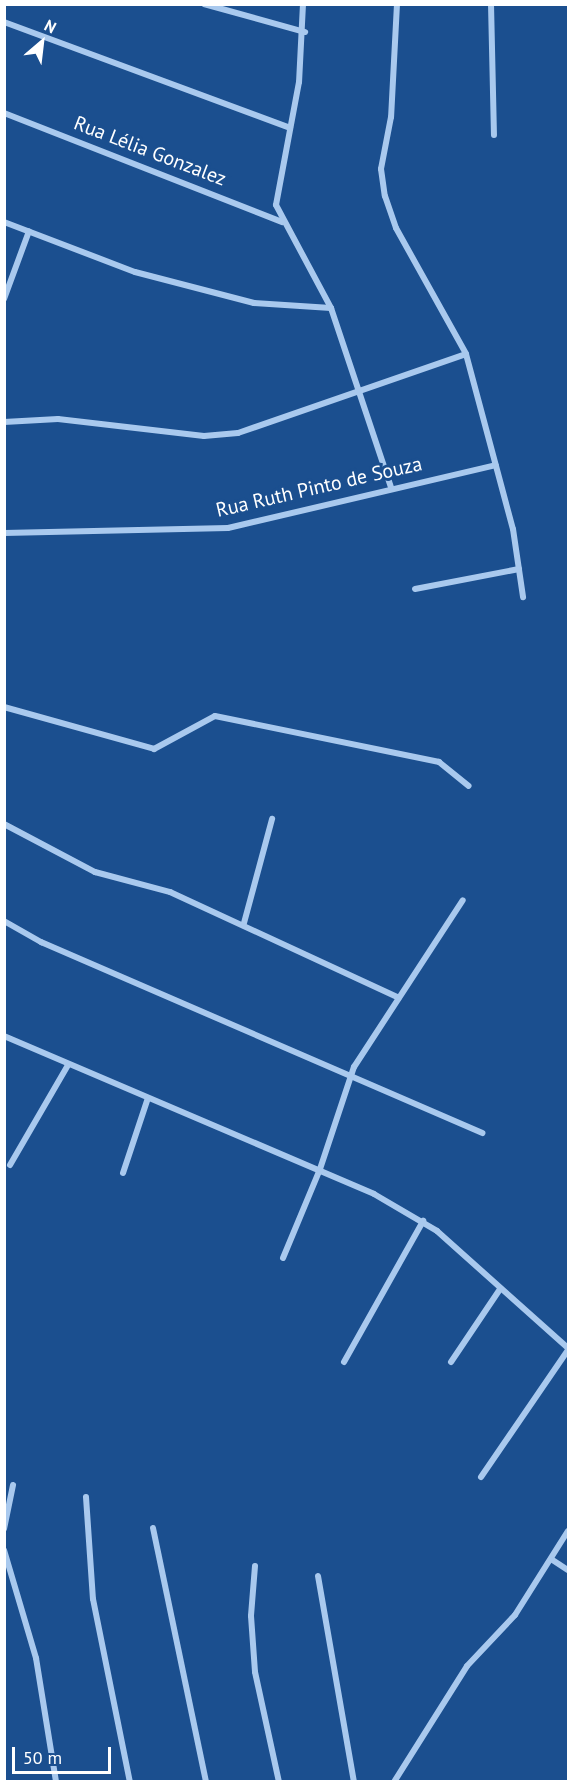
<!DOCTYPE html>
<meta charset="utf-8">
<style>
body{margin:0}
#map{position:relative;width:573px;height:1786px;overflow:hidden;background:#1b4f8f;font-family:"PT Sans",sans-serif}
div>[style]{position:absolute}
.street>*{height:6px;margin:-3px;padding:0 3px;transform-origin:3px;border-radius:3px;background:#a9c9ee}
span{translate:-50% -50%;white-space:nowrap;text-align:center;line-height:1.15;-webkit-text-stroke:6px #1b4f8f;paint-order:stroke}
.street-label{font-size:20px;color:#fff}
.frame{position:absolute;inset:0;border:6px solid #fff;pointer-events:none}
.north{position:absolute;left:12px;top:12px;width:60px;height:60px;-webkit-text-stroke:4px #1b4f8f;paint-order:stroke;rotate:28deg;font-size:16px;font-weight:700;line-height:24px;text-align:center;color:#fff}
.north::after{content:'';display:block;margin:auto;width:21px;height:27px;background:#fff;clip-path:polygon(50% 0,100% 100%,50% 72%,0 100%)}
.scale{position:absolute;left:12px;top:1747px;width:99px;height:27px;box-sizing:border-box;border:3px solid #fff;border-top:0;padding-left:8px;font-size:18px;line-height:21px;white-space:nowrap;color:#fff;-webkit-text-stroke:4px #1b4f8f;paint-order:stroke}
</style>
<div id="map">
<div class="street">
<i style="left:204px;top:4px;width:105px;rotate:15.5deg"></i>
<i style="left:303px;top:4px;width:78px;rotate:92.9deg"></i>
<i style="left:299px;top:82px;width:125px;rotate:100.6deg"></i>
<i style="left:276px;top:205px;width:117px;rotate:61.9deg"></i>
<i style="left:331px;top:308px;width:189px;rotate:71.5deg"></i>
<i style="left:397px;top:4px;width:113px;rotate:93deg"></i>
<i style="left:391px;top:117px;width:53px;rotate:100.9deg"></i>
<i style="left:381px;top:169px;width:27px;rotate:82deg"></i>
<i style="left:385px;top:196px;width:34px;rotate:71deg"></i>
<i style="left:396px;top:228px;width:144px;rotate:60.9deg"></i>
<i style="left:491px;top:4px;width:131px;rotate:88.7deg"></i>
<i style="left:4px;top:22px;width:305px;rotate:20.3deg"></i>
<i style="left:4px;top:113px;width:299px;rotate:21.4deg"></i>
<i style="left:4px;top:222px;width:140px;rotate:20.9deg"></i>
<i style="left:135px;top:272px;width:123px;rotate:14.6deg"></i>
<i style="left:254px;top:303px;width:77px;rotate:3.7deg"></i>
<i style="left:4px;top:299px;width:72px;rotate:-69.8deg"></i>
<i style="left:4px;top:422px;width:54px;rotate:-3.2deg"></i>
<i style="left:58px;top:419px;width:147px;rotate:6.6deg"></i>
<i style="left:204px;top:436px;width:34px;rotate:-5deg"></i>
<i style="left:238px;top:433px;width:241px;rotate:-19.1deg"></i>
<i style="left:466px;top:354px;width:181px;rotate:75deg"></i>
<i style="left:513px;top:529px;width:69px;rotate:81.6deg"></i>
<i style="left:4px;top:533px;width:224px;rotate:-1.3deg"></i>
<i style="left:228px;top:528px;width:275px;rotate:-13.2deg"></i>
<i style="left:415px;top:589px;width:106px;rotate:-10.9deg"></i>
<i style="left:4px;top:707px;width:156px;rotate:15.6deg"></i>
<i style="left:154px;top:749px;width:69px;rotate:-28.4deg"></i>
<i style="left:215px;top:716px;width:229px;rotate:11.6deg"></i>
<i style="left:439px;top:762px;width:38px;rotate:39deg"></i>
<i style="left:4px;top:824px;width:103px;rotate:27.8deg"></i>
<i style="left:95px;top:872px;width:78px;rotate:14.9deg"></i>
<i style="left:170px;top:892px;width:252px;rotate:24.8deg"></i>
<i style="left:4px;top:921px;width:43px;rotate:29.6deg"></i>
<i style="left:41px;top:942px;width:481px;rotate:23.4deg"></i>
<i style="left:244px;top:923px;width:108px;rotate:-74.9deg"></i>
<i style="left:4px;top:1036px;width:402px;rotate:23.1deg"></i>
<i style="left:374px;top:1194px;width:73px;rotate:30.4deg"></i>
<i style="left:437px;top:1231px;width:176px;rotate:41.8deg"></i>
<i style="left:10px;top:1165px;width:116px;rotate:-59.9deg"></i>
<i style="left:123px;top:1173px;width:79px;rotate:-71.6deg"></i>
<i style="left:283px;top:1258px;width:96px;rotate:-67.4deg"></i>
<i style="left:320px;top:1169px;width:108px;rotate:-71.6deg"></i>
<i style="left:354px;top:1067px;width:199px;rotate:-56.9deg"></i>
<i style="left:344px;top:1362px;width:162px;rotate:-60.7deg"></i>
<i style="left:451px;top:1362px;width:88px;rotate:-56.1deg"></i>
<i style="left:481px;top:1477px;width:154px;rotate:-55.6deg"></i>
<i style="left:86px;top:1497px;width:102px;rotate:86.1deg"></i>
<i style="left:93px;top:1599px;width:187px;rotate:78.6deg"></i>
<i style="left:153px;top:1528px;width:259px;rotate:78.2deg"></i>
<i style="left:4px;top:1529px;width:45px;rotate:-78.4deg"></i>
<i style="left:4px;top:1550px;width:113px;rotate:73.5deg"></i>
<i style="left:36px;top:1658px;width:126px;rotate:80.8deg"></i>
<i style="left:551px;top:1559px;width:20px;rotate:33deg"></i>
<i style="left:255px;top:1566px;width:50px;rotate:94.6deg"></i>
<i style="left:251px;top:1616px;width:56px;rotate:85.9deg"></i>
<i style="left:255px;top:1672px;width:113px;rotate:77.7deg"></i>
<i style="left:318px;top:1576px;width:209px;rotate:80.1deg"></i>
<i style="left:394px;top:1782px;width:137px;rotate:-57.8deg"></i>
<i style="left:467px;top:1666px;width:70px;rotate:-46.7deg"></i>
<i style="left:515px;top:1615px;width:99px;rotate:-57.8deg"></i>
</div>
<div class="street-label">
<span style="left:150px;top:151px;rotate:21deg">Rua Lélia Gonzalez</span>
<span style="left:319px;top:487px;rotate:-13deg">Rua Ruth Pinto de Souza</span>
</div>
<div class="frame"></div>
<div class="north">N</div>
<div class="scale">50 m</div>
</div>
